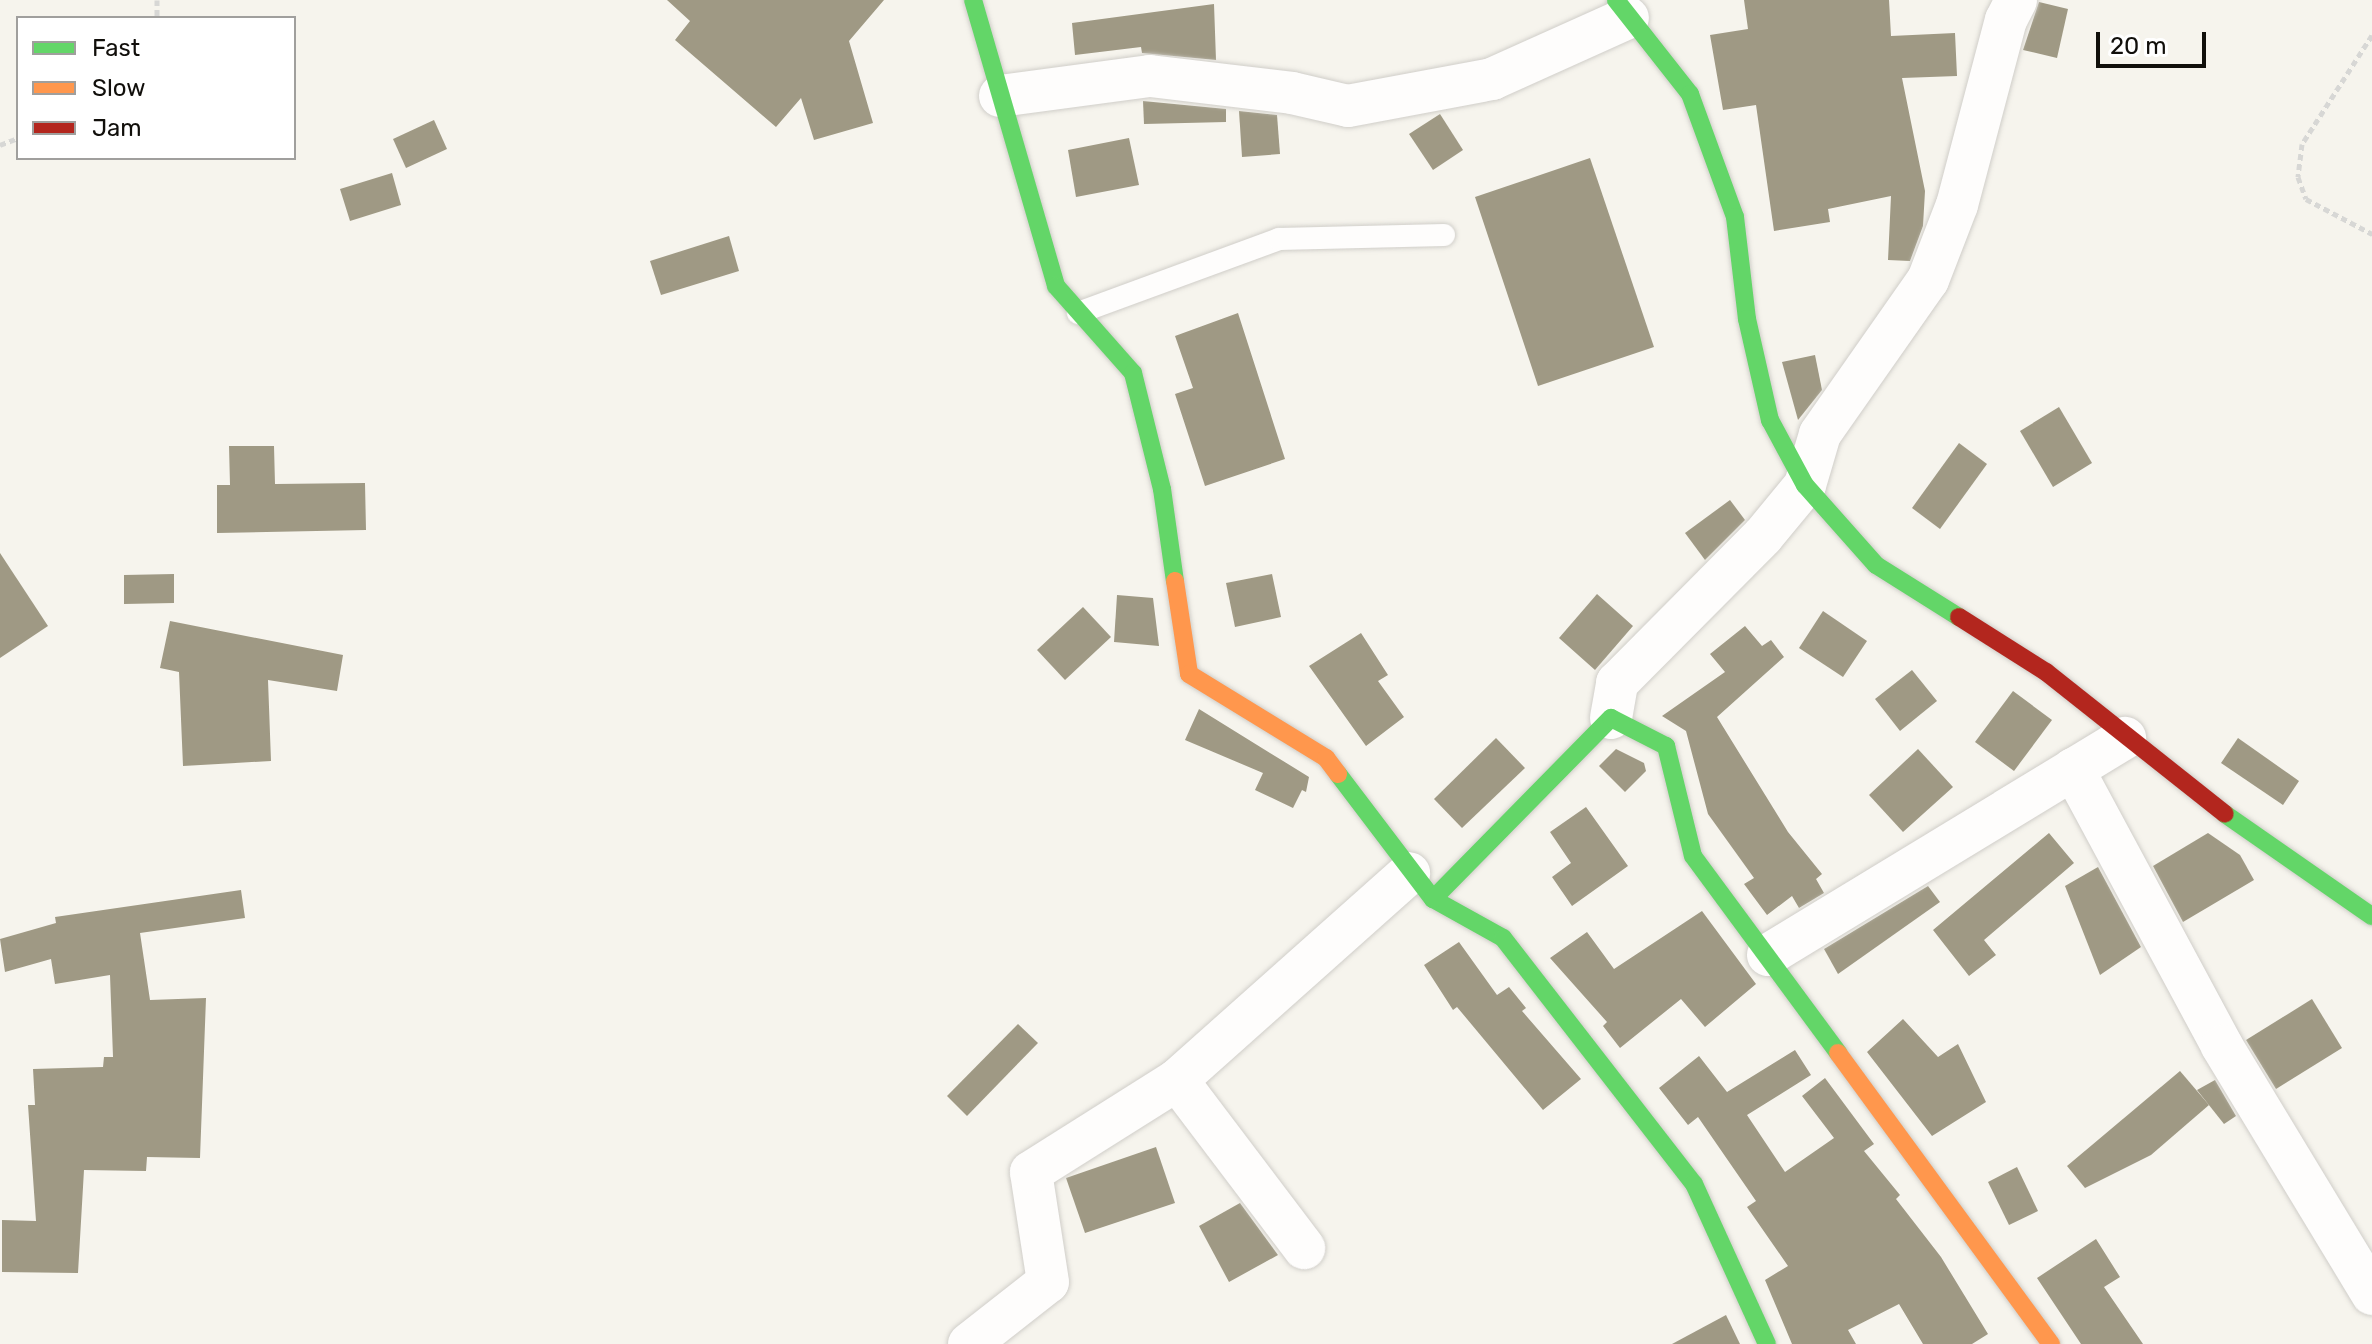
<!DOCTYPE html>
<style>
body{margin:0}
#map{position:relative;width:2372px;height:1344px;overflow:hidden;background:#f6f4ed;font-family:Rubik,sans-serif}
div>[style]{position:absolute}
.building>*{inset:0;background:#9f9984}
.path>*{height:5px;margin-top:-2.5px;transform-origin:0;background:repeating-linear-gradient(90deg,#d7d7d5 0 6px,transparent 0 10px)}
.roads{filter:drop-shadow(0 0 2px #d0cec9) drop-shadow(0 0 2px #d0cec9)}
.lane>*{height:22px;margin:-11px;padding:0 11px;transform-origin:11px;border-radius:11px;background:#fefdfc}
.street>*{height:42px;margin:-21px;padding:0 21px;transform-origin:21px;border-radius:21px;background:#fefdfc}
.fast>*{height:18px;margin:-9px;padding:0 9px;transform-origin:9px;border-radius:9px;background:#63d668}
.slow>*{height:18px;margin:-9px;padding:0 9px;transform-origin:9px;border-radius:9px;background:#ff974d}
.jam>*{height:18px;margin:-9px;padding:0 9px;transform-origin:9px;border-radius:9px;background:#b3261e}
span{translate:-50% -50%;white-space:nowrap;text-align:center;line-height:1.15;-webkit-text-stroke:8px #fff;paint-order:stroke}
.legend{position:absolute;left:16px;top:16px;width:280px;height:144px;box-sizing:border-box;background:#fff;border:2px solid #a09f9d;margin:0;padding:10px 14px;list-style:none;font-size:24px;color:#110f0b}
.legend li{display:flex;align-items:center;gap:16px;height:40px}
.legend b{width:40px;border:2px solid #a09f9d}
.scale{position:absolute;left:2096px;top:32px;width:110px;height:36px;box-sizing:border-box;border:4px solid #110f0b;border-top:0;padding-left:10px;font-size:24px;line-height:28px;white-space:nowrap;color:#110f0b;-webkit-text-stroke:6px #fff;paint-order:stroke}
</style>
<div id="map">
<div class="building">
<i style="clip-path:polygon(667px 0,884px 0,849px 41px,873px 123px,814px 140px,801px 98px,776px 127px,675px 40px,690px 21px)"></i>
<i style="clip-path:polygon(1744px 0,1889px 0,1891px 36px,1955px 33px,1957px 76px,1902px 78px,1925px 191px,1923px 226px,1910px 261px,1888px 260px,1891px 196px,1828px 209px,1830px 222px,1774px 231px,1756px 105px,1723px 110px,1710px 35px,1748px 29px)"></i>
<i style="clip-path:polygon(2039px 2px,2068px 9px,2057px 58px,2023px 50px)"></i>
<i style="clip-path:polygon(1214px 4px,1216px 60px,1142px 53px,1141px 47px,1075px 55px,1072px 23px)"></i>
<i style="clip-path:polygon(1143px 101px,1226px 109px,1226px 122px,1144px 124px)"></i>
<i style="clip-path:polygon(1239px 111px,1277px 115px,1280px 154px,1242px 157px)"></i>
<i style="clip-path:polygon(1440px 114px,1463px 150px,1433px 170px,1409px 134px)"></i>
<i style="clip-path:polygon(434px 120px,447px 149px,406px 168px,393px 139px)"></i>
<i style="clip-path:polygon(1129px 138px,1139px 185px,1076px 197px,1068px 150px)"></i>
<i style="clip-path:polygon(1590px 158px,1654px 347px,1538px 386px,1475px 197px)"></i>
<i style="clip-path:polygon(392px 173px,401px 205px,350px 221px,340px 189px)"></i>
<i style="clip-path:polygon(729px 236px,739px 271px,661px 295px,650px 261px)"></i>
<i style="clip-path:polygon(1238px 313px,1285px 459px,1205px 486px,1175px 394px,1193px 388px,1175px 336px)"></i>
<i style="clip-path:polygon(1815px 355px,1822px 390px,1798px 420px,1782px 362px)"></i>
<i style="clip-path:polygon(2059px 407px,2092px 463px,2053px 487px,2020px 431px)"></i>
<i style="clip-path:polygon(1959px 443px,1987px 464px,1940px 529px,1912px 508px)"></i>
<i style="clip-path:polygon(229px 446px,274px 446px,275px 484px,365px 483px,366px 530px,217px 533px,217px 485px,230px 485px)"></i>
<i style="clip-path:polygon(1730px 500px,1745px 520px,1705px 560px,1685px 533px)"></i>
<i style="clip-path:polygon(0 553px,48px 626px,0 658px)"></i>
<i style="clip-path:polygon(174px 574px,174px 603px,124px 604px,124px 575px)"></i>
<i style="clip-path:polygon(1272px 574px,1281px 617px,1235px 627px,1226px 583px)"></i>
<i style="clip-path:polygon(1597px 594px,1633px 626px,1595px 670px,1559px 638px)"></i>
<i style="clip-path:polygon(1117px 595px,1153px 598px,1159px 646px,1114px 642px)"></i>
<i style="clip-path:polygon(1083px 607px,1111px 637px,1065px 680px,1037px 650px)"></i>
<i style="clip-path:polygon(1823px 611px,1867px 641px,1843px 677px,1799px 648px)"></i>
<i style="clip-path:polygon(170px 621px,343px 655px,337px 691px,268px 680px,271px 761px,183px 766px,179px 672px,160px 668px)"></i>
<i style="clip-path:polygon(1745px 626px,1762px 646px,1771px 640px,1784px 657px,1717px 717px,1788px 832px,1822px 874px,1816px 879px,1824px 893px,1799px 908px,1792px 896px,1767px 915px,1744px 884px,1754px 878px,1708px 814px,1686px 731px,1662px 716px,1725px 672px,1710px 654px)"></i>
<i style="clip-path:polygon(1361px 633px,1388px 675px,1378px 681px,1404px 717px,1366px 746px,1309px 666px)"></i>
<i style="clip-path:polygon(1912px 670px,1937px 701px,1900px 731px,1875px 699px)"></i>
<i style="clip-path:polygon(2013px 691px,2052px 720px,2014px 771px,1975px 742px)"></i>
<i style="clip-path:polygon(1199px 709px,1309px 777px,1306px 792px,1302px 790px,1293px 808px,1255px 790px,1263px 773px,1185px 740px)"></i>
<i style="clip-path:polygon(1496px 738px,1525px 768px,1462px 828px,1434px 799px)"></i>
<i style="clip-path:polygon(2238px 738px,2299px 781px,2283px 805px,2221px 763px)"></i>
<i style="clip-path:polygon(1616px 749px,1644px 763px,1646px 771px,1625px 792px,1599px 766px)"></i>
<i style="clip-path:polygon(1918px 749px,1953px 787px,1903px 832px,1869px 795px)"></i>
<i style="clip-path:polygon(1586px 807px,1628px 866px,1572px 906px,1552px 877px,1571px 863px,1550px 832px)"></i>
<i style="clip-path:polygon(2049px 833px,2074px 863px,1984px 940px,1996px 955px,1969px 976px,1933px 930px)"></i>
<i style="clip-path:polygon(2208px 833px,2240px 855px,2254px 880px,2183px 922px,2153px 866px)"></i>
<i style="clip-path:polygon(2098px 867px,2141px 947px,2100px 975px,2065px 886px)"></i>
<i style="clip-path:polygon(1928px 886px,1940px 902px,1838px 974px,1824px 949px)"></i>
<i style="clip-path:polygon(241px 890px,245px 918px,140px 933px,150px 1000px,206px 998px,200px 1158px,147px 1157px,146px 1171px,84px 1170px,78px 1273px,2px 1272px,2px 1220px,36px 1221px,28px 1105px,35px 1105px,33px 1069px,103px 1067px,104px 1057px,113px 1057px,110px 975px,55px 984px,51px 959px,5px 972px,0 939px,56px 923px,55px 917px)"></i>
<i style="clip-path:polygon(1702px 911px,1756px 984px,1705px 1027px,1681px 999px,1620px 1048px,1603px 1026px,1607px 1022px,1550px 958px,1587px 932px,1614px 969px)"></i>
<i style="clip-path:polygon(1459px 942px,1497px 995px,1509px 987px,1526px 1008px,1522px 1011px,1581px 1079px,1543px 1110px,1457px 1007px,1453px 1010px,1424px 965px)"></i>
<i style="clip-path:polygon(2312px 999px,2342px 1048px,2276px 1089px,2246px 1040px)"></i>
<i style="clip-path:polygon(1903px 1019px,1938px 1057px,1958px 1044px,1986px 1102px,1932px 1136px,1867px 1052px)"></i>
<i style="clip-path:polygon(1018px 1024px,1038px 1043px,967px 1116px,947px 1096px)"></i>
<i style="clip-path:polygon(1795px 1050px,1811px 1075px,1747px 1115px,1785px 1172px,1834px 1138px,1802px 1096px,1825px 1078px,1874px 1144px,1864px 1151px,1900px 1195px,1896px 1199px,1941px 1257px,1988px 1334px,1972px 1344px,1923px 1344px,1899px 1304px,1848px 1330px,1856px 1344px,1792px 1344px,1765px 1280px,1788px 1266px,1747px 1207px,1756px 1201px,1698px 1117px,1688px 1125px,1659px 1088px,1699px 1056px,1727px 1092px)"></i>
<i style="clip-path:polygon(2180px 1071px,2209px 1105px,2151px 1155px,2085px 1188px,2067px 1166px)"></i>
<i style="clip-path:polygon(2215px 1080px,2236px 1116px,2224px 1124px,2197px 1090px)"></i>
<i style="clip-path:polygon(1156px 1147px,1175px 1203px,1085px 1233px,1066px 1178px)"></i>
<i style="clip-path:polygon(2017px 1167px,2038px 1211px,2009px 1225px,1988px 1182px)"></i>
<i style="clip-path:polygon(1240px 1203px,1278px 1255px,1229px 1282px,1199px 1226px)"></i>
<i style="clip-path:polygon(2096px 1239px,2120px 1277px,2104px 1287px,2143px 1344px,2081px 1344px,2037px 1278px)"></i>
<i style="clip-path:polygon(1726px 1315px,1740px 1344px,1672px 1344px)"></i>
</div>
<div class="path">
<i style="left:157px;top:0;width:18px;rotate:90deg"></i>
<i style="left:2372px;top:35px;width:130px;rotate:122.7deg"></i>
<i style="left:2302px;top:144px;width:33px;rotate:97deg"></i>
<i style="left:2298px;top:177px;width:23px;rotate:70deg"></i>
<i style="left:2306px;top:199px;width:75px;rotate:27.9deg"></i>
<i style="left:0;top:145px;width:19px;rotate:-21deg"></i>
</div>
<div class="roads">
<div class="lane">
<i style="left:1078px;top:313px;width:214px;rotate:-20.2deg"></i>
<i style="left:1279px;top:239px;width:165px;rotate:-1.4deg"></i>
</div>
<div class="street">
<i style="left:1000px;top:96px;width:151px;rotate:-7.6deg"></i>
<i style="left:1150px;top:76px;width:143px;rotate:6.8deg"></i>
<i style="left:1292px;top:93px;width:57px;rotate:13.1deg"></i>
<i style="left:1348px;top:106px;width:147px;rotate:-10.6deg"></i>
<i style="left:1492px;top:79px;width:149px;rotate:-24.2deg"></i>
<i style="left:1611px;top:718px;width:36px;rotate:-80deg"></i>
<i style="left:1617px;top:683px;width:207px;rotate:-45.2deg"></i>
<i style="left:1763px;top:536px;width:66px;rotate:-50.5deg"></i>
<i style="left:1805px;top:485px;width:53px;rotate:-73.6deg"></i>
<i style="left:1820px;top:434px;width:188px;rotate:-55deg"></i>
<i style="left:1928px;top:280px;width:80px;rotate:-68.9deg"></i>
<i style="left:1957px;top:205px;width:191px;rotate:-75.2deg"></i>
<i style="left:2006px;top:20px;width:22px;rotate:-63deg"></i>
<i style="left:2073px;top:769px;width:315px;rotate:61.7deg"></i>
<i style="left:2222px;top:1046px;width:290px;rotate:58.8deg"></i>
<i style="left:1768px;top:955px;width:418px;rotate:-31.3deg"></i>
<i style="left:1177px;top:1080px;width:211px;rotate:52.9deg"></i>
<i style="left:969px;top:1344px;width:100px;rotate:-38.1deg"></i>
<i style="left:1048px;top:1282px;width:111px;rotate:-98.8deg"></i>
<i style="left:1031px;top:1172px;width:173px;rotate:-32.2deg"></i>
<i style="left:1177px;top:1080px;width:311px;rotate:-41.7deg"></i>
</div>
<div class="fast">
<i style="left:973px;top:0;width:298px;rotate:73.8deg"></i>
<i style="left:1056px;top:286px;width:116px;rotate:48.5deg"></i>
<i style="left:1133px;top:373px;width:120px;rotate:76deg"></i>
<i style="left:1162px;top:489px;width:93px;rotate:82deg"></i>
<i style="left:1616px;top:0;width:120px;rotate:51.8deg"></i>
<i style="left:1690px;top:94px;width:131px;rotate:69.9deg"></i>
<i style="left:1735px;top:217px;width:103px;rotate:83.3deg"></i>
<i style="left:1747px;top:319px;width:104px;rotate:77.2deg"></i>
<i style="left:1770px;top:420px;width:74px;rotate:61.7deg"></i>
<i style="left:1805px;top:485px;width:107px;rotate:48.4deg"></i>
<i style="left:1876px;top:565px;width:98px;rotate:32.1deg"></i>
<i style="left:1338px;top:774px;width:157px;rotate:52.8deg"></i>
<i style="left:1433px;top:899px;width:80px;rotate:29.1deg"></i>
<i style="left:1503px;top:938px;width:311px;rotate:52.2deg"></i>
<i style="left:1694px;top:1184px;width:176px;rotate:65.5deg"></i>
<i style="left:2225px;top:814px;width:179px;rotate:34.8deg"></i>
<i style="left:1433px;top:899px;width:254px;rotate:-45.5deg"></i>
<i style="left:1611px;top:718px;width:62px;rotate:27deg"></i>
<i style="left:1666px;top:746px;width:113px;rotate:76.2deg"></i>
<i style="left:1693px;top:856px;width:245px;rotate:53.6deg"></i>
</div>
<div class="slow">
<i style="left:1175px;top:581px;width:94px;rotate:81.4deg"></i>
<i style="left:1189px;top:674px;width:161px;rotate:31.5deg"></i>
<i style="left:1326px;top:758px;width:20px;rotate:53deg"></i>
<i style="left:1838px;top:1053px;width:361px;rotate:53.8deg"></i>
</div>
<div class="jam">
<i style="left:1959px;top:617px;width:103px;rotate:32.3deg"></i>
<i style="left:2046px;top:672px;width:228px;rotate:38.4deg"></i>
</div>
</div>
<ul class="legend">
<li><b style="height:10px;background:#63d668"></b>Fast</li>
<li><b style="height:10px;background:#ff974d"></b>Slow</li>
<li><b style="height:10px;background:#b3261e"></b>Jam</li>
</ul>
<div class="scale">20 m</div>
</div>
